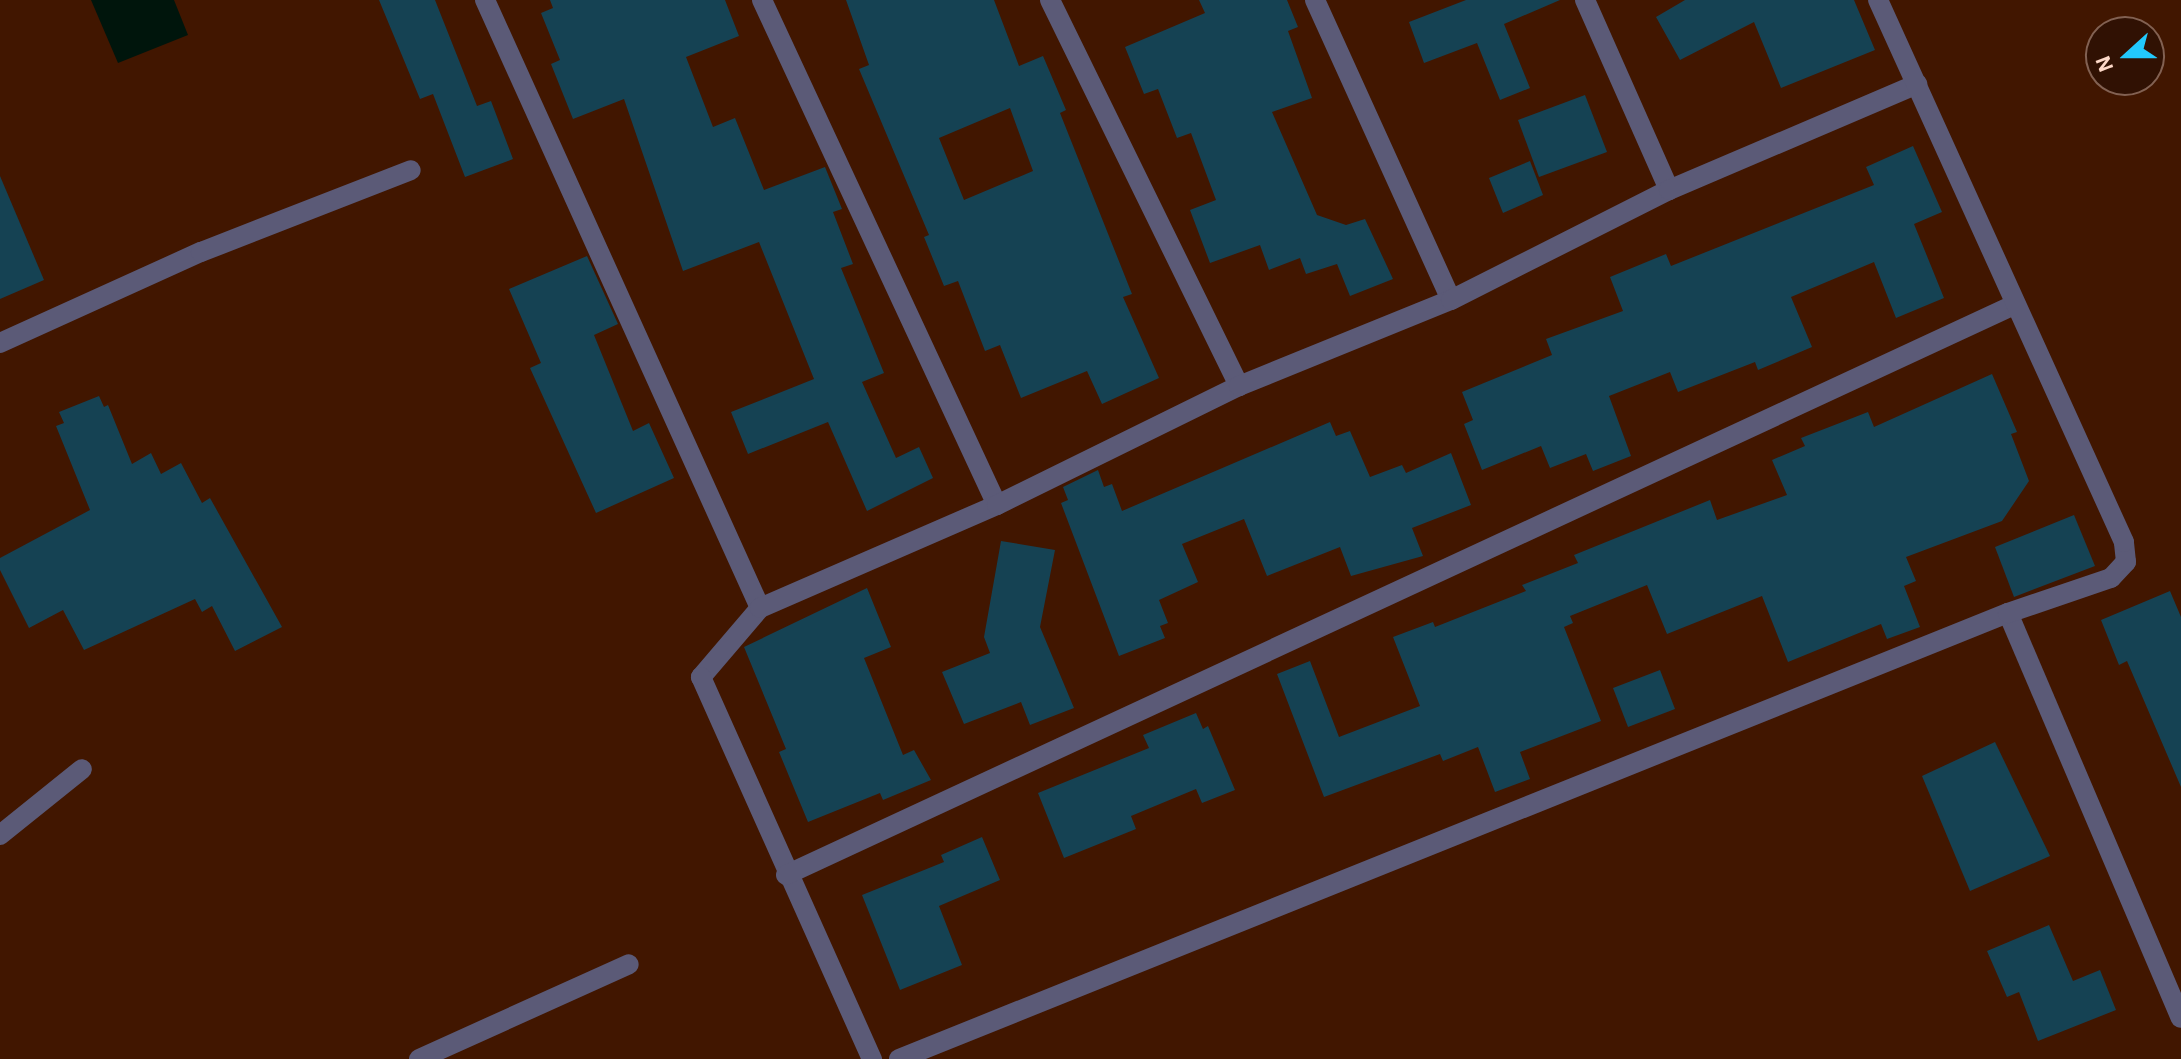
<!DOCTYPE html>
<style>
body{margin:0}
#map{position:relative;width:2181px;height:1059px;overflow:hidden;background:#411600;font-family:"Alegreya Sans",sans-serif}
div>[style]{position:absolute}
.water>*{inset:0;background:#00150c}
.building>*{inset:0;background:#154253}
.minor>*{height:20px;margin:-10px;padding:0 10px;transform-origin:10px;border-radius:10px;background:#5b5a77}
span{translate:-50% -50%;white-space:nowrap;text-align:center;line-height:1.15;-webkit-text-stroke:6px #301103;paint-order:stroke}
.north{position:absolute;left:2085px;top:16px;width:80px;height:80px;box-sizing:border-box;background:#301103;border:2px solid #826152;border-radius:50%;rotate:249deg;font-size:22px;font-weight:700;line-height:32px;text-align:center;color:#fdd8c8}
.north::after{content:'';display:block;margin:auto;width:28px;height:36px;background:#22c9fd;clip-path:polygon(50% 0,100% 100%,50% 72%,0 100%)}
</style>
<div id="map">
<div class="water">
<i style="clip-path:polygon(91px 0,174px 0,188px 35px,118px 63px)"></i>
</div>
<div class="building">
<i style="clip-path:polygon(379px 0,435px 0,477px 106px,491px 101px,513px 159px,465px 177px,433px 94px,420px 99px)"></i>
<i style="clip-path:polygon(550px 0,725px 0,739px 36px,686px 57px,713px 127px,735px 118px,764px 190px,825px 167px,842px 209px,833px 212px,853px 264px,841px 268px,884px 373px,862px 382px,896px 458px,919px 447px,933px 478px,867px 511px,828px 422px,748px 454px,731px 412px,814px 379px,759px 242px,683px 271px,624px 99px,573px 119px,551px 64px,560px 60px,541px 13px,553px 8px)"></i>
<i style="clip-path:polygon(evenodd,846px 0,994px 0,1019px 66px,1043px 56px,1066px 110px,1060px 113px,1132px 294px,1123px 297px,1159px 378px,1102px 404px,1087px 371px,1021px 398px,1000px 345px,985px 351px,958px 281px,944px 286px,924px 237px,929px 235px,859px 69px,869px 65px,846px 0,1010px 108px,1033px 171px,964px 200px,939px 138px,1010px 108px)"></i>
<i style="clip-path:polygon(1199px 0,1287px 0,1298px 27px,1288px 31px,1312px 98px,1272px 112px,1317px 215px,1346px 225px,1365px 219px,1393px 279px,1350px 296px,1337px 264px,1306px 274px,1300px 258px,1269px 270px,1260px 245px,1210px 263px,1190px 210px,1216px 200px,1191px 133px,1177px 138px,1158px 89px,1144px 94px,1125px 47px,1205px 13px)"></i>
<i style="clip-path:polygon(1466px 0,1560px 0,1504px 24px,1530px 88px,1500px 100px,1477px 43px,1424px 63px,1409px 22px)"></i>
<i style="clip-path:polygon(1685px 0,1854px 0,1875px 50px,1781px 88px,1754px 22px,1680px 60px,1656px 17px)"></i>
<i style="clip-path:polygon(1585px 95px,1607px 152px,1539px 177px,1518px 120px)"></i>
<i style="clip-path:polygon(1913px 146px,1942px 212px,1914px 224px,1944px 298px,1896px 318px,1874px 262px,1791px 297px,1812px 347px,1758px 370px,1755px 362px,1678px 392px,1670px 372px,1609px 396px,1631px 456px,1593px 471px,1586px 454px,1550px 468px,1541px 446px,1482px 470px,1464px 424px,1473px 420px,1462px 392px,1552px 355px,1546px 339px,1623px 311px,1610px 277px,1666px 254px,1671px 266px,1874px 185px,1866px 167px)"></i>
<i style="clip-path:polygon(1530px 161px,1543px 195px,1503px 213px,1489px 178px)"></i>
<i style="clip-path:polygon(0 176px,44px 280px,0 299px)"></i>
<i style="clip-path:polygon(587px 256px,618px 324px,594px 335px,633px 431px,649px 423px,674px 478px,596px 513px,530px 368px,541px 363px,509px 289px)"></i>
<i style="clip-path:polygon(1992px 374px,2017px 432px,2011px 434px,2029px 481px,2002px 521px,1906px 557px,1916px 581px,1904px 586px,1920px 627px,1887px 639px,1881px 624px,1788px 662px,1762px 596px,1667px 634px,1647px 585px,1570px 616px,1573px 623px,1564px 627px,1601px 721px,1520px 752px,1530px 779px,1495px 792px,1478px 747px,1443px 761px,1440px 754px,1324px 797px,1277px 674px,1310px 661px,1339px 737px,1420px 706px,1393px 637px,1433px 622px,1435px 627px,1526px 591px,1522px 585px,1578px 563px,1574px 555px,1710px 500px,1717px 520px,1787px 495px,1772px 460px,1805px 446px,1801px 438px,1868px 412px,1874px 427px)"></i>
<i style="clip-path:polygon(99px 396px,104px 407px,108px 405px,132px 464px,151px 453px,161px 474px,181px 463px,202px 503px,210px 498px,282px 627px,235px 651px,212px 606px,202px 612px,195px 599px,84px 650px,63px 610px,29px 628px,0 570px,0 558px,90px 510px,56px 426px,64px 423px,59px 412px)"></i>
<i style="clip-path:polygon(1330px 422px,1336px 436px,1350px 431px,1370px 477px,1402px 465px,1406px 473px,1451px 453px,1471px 505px,1412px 528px,1423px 556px,1351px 576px,1340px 547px,1267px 576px,1244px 519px,1182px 544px,1198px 582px,1159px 600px,1168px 623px,1160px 626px,1165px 638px,1119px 656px,1061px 503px,1068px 500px,1063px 487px,1098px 470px,1104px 487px,1112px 484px,1122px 511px)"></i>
<i style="clip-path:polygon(2074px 515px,2095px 566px,2014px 597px,1995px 547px)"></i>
<i style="clip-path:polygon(1001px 541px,1055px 550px,1040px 627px,1074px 708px,1030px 725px,1021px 702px,964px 724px,942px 672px,990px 653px,984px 637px)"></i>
<i style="clip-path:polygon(867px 588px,891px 647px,864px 658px,903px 755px,914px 750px,931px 780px,883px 800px,880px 793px,808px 822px,779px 752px,786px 749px,744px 647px)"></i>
<i style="clip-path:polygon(2170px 591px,2181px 617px,2181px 787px,2127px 661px,2119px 665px,2101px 620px)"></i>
<i style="clip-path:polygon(1660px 670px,1675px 709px,1628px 727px,1613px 688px)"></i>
<i style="clip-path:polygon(1196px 713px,1203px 729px,1208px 726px,1235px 790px,1202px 803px,1196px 789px,1131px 816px,1136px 829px,1064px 858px,1038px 793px,1149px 748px,1143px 735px)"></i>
<i style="clip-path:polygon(1995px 742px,2050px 856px,1970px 891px,1922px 776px)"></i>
<i style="clip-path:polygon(982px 837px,1000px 880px,939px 906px,962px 965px,900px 990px,862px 895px,944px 862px,941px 855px)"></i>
<i style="clip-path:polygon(2049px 925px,2073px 981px,2100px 970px,2116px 1010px,2038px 1041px,2019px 992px,2007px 997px,1987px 951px)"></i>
</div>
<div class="minor">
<i style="left:485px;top:0;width:667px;rotate:65.66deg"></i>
<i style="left:760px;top:608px;width:91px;rotate:130.5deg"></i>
<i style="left:701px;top:677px;width:419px;rotate:65.9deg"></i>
<i style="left:762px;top:0;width:557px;rotate:65.05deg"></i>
<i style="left:1050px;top:0;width:430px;rotate:63.9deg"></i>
<i style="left:1315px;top:0;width:329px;rotate:65.6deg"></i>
<i style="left:1585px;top:0;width:208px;rotate:66.1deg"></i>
<i style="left:0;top:343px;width:221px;rotate:-24.4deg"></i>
<i style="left:201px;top:252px;width:225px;rotate:-21.3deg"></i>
<i style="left:760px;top:608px;width:258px;rotate:-23.5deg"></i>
<i style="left:997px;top:505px;width:270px;rotate:-26.2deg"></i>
<i style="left:1239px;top:386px;width:229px;rotate:-22.1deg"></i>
<i style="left:1451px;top:300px;width:244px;rotate:-26.8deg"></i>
<i style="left:1669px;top:190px;width:270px;rotate:-23.1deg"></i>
<i style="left:2008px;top:613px;width:440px;rotate:66.9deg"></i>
<i style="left:0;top:835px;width:105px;rotate:-38.8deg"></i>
<i style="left:786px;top:875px;width:1354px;rotate:-24.9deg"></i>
<i style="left:419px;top:1059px;width:230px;rotate:-24.3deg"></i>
<i style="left:899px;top:1059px;width:1195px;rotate:-21.91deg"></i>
<i style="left:2008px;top:613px;width:109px;rotate:-18.8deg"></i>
<i style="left:2111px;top:578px;width:22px;rotate:-47deg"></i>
<i style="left:2126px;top:562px;width:20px;rotate:-96deg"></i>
<i style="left:2124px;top:542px;width:595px;rotate:-114.41deg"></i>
</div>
<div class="north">N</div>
</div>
